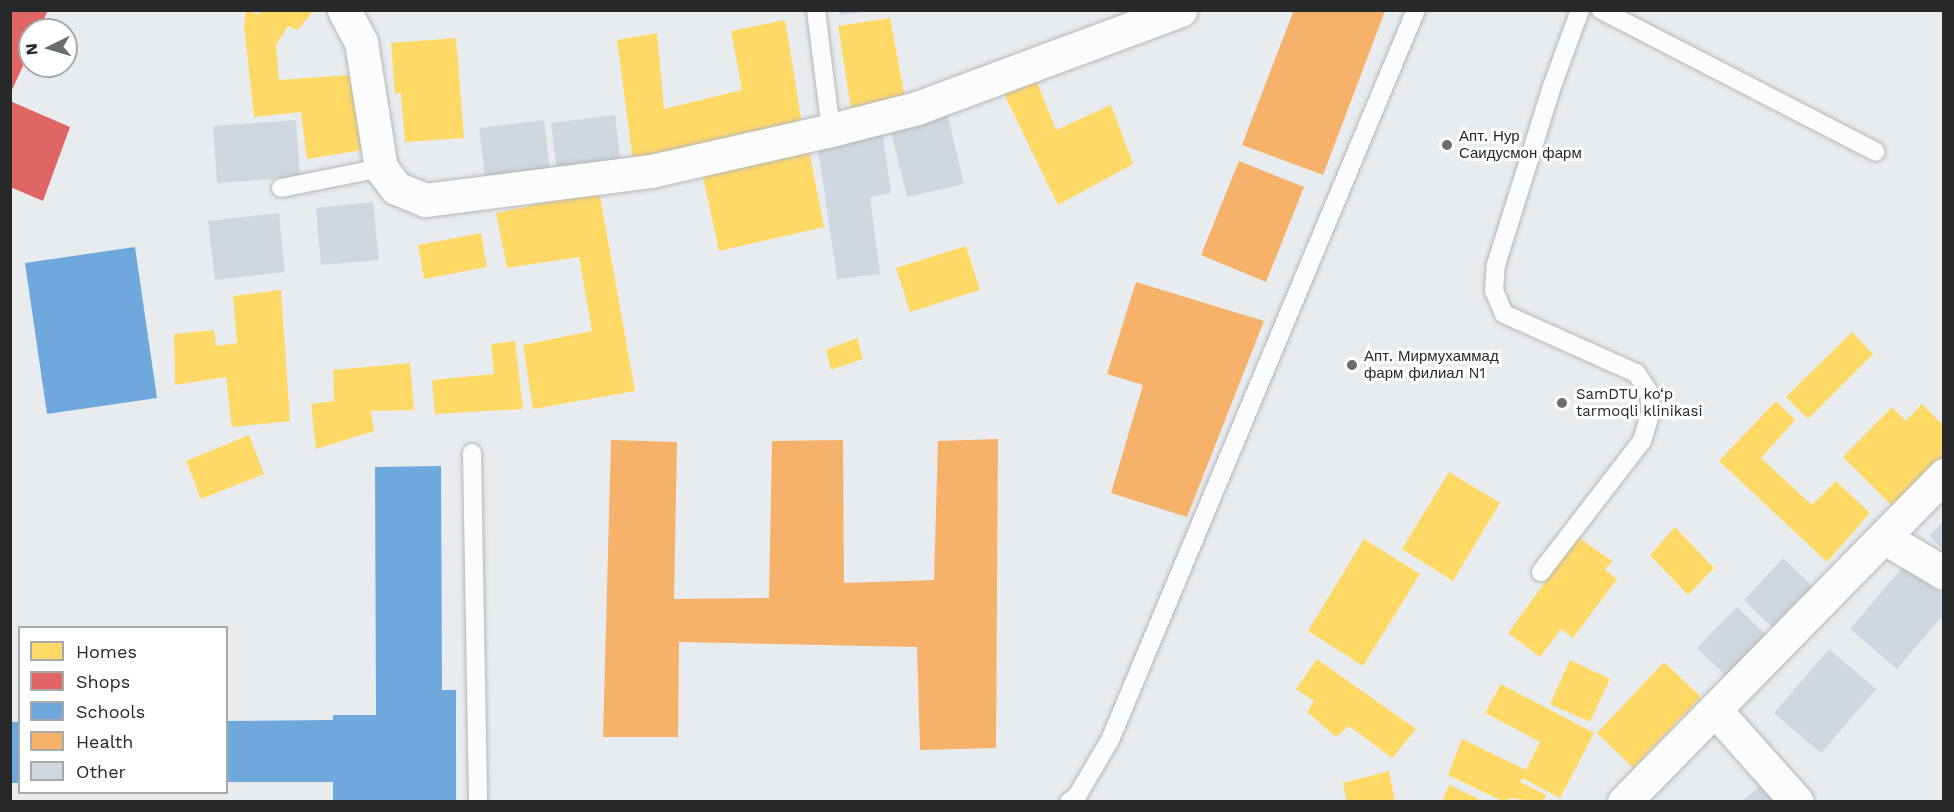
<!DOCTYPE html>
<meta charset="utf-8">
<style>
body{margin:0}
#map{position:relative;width:1954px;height:812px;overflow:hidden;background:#e9ecef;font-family:"Work Sans",sans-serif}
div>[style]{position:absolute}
.homes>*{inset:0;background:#ffd966}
.shops>*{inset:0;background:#e06666}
.schools>*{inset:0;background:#6fa8dc}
.health>*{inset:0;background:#f6b26b}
.building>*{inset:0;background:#cfd7e1}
.roads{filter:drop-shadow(0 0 2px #b5b7b9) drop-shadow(0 0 2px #b5b7b9)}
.lane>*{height:18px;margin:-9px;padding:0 9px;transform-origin:9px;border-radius:9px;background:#fcfcfd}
.street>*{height:33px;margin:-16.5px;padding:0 16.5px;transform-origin:16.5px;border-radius:16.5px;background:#fcfcfd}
.dots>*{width:16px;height:16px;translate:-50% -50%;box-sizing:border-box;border:3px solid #fff;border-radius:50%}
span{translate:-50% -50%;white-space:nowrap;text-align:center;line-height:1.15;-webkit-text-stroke:6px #fff;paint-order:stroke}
.poi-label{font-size:15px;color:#26282a}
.left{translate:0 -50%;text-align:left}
.frame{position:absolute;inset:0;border:12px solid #26282a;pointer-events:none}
.legend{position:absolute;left:18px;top:626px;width:210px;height:168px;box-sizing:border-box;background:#fff;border:2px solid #a8a9aa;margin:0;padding:8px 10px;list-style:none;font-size:18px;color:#26282a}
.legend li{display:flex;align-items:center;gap:12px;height:30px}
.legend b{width:30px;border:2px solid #a8a9aa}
.north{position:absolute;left:18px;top:18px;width:60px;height:60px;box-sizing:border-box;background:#fff;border:2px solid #a8a9aa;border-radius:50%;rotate:265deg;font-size:16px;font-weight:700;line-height:24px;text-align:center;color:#26282a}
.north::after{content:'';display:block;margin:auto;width:21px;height:27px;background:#6a6d6f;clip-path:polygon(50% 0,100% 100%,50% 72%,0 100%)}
</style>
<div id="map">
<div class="homes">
<i style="clip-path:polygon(246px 10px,259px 15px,261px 10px,314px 10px,298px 30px,288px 26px,276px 45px,279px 80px,350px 75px,363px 150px,307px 159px,301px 112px,254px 117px,244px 25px)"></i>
<i style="clip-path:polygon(890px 18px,905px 98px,852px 114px,838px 26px)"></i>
<i style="clip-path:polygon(785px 20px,803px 130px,633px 161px,617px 40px,657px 33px,664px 109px,742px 90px,731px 31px)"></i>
<i style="clip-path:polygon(456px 38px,464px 138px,405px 142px,401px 93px,395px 94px,391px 43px)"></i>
<i style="clip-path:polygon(1035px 77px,1056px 130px,1111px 105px,1133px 164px,1058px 205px,1004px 94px)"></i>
<i style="clip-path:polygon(808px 146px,824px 227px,719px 251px,702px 173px)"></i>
<i style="clip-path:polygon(599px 191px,635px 391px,533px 409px,523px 345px,592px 331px,579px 257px,507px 268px,496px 213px)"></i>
<i style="clip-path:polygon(481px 233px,487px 267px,424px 279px,418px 245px)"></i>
<i style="clip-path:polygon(966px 246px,980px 290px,910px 312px,896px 268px)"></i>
<i style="clip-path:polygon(281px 290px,290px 421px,232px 427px,226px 377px,175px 385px,174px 334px,214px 330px,216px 346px,237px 343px,233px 296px)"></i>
<i style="clip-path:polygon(1852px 332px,1873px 354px,1808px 419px,1786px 397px)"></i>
<i style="clip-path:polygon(857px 338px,863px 359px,831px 370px,826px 350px)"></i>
<i style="clip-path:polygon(515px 341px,523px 409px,435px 414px,432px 380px,494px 374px,491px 344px)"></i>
<i style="clip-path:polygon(410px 363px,414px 410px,371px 411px,374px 431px,316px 449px,311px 404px,334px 401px,333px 370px)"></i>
<i style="clip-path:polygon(1776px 401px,1795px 420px,1761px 458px,1812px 505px,1836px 481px,1870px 513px,1827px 562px,1719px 461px)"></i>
<i style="clip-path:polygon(1922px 404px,1944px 426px,1944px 457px,1894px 508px,1843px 457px,1892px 407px,1906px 421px)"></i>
<i style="clip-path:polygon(249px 435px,264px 474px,201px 499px,186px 461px)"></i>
<i style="clip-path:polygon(1449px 472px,1500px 503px,1453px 581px,1402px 549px)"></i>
<i style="clip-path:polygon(1675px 527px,1714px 568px,1688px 595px,1650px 555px)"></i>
<i style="clip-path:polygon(1578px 537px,1612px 561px,1605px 570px,1617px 579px,1573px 638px,1561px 629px,1540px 657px,1508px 633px)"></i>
<i style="clip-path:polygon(1364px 539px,1420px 574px,1363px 666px,1308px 631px)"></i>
<i style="clip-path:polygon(1317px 659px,1416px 729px,1392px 758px,1349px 726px,1336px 737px,1307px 712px,1314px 701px,1296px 689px)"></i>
<i style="clip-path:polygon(1570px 660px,1610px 679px,1590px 722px,1550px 704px)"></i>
<i style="clip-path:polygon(1664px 662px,1701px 697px,1633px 768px,1597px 733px)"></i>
<i style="clip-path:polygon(1501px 684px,1594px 733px,1560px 798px,1522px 778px,1520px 782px,1546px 795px,1543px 802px,1511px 798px,1504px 802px,1448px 775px,1462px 739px,1526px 770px,1540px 742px,1485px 713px)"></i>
<i style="clip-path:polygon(1389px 771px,1395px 802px,1347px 802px,1343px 783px)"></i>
<i style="clip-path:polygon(1449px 785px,1485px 802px,1442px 802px)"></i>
</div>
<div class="shops">
<i style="clip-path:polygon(10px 10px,48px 10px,39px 30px,30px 30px,30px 51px,10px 94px)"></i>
<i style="clip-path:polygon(10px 101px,70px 127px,43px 201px,10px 187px)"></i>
</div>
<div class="schools">
<i style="clip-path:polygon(135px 247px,157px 398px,47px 414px,25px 263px)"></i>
<i style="clip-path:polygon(441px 466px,442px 690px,456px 690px,456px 802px,333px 802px,333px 782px,226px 782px,226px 721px,333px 720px,333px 715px,376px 715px,375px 467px)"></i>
<i style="clip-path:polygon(10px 722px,20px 722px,20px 783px,10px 783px)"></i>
</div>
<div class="health">
<i style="clip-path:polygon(1294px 10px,1385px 11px,1323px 175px,1242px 145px)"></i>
<i style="clip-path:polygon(1239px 161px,1304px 187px,1266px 282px,1201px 255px)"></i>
<i style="clip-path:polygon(1136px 282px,1264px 321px,1187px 517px,1111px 493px,1143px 385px,1107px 374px)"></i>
<i style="clip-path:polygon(998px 439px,996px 748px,920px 750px,917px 647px,679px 642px,678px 737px,603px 737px,611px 440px,677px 442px,674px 599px,769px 598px,772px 441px,843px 440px,844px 583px,934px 580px,938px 441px)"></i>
</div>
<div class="building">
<i style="clip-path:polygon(839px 10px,863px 10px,863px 12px,840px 15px)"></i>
<i style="clip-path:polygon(947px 113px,964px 184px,907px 197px,890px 127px)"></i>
<i style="clip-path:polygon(615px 115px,621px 164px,557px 171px,551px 123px)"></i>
<i style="clip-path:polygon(296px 120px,300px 177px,217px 183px,213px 126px)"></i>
<i style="clip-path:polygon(544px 120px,550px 169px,485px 177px,479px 128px)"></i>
<i style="clip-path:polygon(882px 129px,891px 193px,870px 197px,880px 274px,837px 279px,817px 142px)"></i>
<i style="clip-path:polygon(373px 202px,379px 260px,321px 265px,316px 208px)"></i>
<i style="clip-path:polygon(279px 213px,285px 272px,215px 280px,208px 221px)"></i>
<i style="clip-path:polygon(1944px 521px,1944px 551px,1929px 536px)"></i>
<i style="clip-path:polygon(1783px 558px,1812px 586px,1773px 628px,1744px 600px)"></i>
<i style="clip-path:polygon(1905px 564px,1944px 597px,1944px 614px,1897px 669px,1850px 629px)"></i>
<i style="clip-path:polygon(1737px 607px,1766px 635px,1726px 676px,1697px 648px)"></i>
<i style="clip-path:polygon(1829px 649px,1876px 689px,1821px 753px,1774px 713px)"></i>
<i style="clip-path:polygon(1762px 784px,1776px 802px,1741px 802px)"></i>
</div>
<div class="roads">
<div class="lane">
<i style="left:816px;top:10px;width:121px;rotate:82.9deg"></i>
<i style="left:1601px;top:10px;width:309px;rotate:27.3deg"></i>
<i style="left:281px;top:188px;width:102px;rotate:-11.3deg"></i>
<i style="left:472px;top:453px;width:349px;rotate:89deg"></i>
<i style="left:1541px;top:572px;width:165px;rotate:-52.4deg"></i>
<i style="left:1642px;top:441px;width:30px;rotate:-73deg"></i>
<i style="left:1651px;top:412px;width:20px;rotate:-96deg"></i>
<i style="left:1649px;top:392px;width:23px;rotate:-124deg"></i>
<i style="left:1636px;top:373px;width:145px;rotate:-155.9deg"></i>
<i style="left:1504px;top:314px;width:25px;rotate:-113deg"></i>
<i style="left:1494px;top:291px;width:26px;rotate:-86deg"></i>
<i style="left:1496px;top:265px;width:184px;rotate:-72.6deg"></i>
<i style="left:1551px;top:89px;width:84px;rotate:-69.8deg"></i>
<i style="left:1069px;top:802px;width:10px;rotate:-37deg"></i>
<i style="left:1077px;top:796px;width:65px;rotate:-59.5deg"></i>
<i style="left:1110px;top:740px;width:792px;rotate:-67.26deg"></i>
</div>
<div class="street">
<i style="left:344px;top:10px;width:36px;rotate:62deg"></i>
<i style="left:361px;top:42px;width:128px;rotate:81deg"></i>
<i style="left:381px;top:168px;width:25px;rotate:53deg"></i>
<i style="left:396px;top:188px;width:31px;rotate:22deg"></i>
<i style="left:425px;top:200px;width:228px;rotate:-7.3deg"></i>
<i style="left:651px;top:171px;width:185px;rotate:-12.8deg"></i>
<i style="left:831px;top:130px;width:89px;rotate:-14.3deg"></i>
<i style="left:917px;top:108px;width:281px;rotate:-20.4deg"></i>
<i style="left:1885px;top:538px;width:69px;rotate:30.7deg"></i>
<i style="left:1715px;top:710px;width:123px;rotate:48.3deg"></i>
<i style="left:1624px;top:802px;width:458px;rotate:-45.6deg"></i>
</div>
</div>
<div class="dots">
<i style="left:1447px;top:145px;background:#6a6d6f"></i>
<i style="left:1352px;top:365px;background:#6a6d6f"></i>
<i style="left:1562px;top:403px;background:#6a6d6f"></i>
</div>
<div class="poi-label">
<span class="left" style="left:1459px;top:145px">Апт. Нур<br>Саидусмон фарм</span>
<span class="left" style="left:1364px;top:365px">Апт. Мирмухаммад<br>фарм филиал N1</span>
<span class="left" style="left:1576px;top:403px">SamDTU ko‘p<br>tarmoqli klinikasi</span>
</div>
<div class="frame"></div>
<ul class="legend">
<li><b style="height:16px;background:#ffd966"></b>Homes</li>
<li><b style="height:16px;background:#e06666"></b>Shops</li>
<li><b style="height:16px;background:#6fa8dc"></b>Schools</li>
<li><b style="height:16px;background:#f6b26b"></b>Health</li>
<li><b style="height:16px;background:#cfd7e1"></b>Other</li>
</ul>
<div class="north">N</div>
</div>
